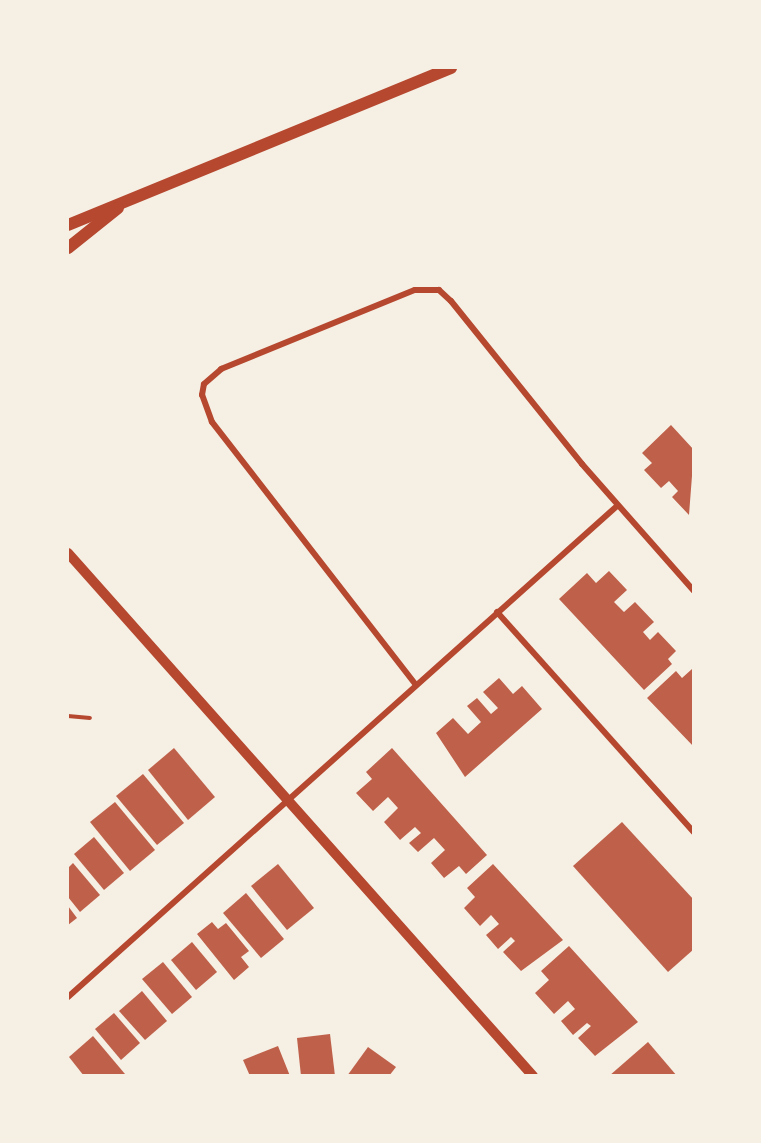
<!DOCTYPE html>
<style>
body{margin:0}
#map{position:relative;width:761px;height:1143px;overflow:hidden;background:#f6efe4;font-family:"Titillium Web",sans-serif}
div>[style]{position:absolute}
.building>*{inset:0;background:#bf614a}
.path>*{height:4px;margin:-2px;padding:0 2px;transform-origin:2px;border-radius:2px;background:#b5482f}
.minor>*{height:6px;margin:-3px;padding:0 3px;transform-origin:3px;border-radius:3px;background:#b5482f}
.tertiary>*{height:10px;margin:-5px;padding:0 5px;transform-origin:5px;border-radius:5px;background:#b5482f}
.secondary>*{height:12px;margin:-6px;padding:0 6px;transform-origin:6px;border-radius:6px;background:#b5482f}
span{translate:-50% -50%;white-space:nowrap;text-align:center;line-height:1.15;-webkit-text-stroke:4.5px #f6efe4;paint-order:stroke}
.frame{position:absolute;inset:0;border:69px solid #f6efe4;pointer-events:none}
</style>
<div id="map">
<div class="building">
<i style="clip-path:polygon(671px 425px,694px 450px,689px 515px,672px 497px,678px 491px,669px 481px,661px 488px,644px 470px,652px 463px,642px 453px)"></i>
<i style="clip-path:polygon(609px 571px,627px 590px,614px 602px,624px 612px,635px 602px,654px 622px,643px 632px,650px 640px,658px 632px,676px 651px,668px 659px,672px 664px,644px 690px,559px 599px,587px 573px,596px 583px)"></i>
<i style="clip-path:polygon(692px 669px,694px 671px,694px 747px,647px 698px,676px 671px,682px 678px)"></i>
<i style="clip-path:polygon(499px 678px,513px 694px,522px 686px,542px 709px,465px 777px,436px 733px,453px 718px,468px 734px,481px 722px,467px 706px,477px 698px,491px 714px,498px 708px,483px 692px)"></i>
<i style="clip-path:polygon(174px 748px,215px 797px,188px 820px,148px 770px)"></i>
<i style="clip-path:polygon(392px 748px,487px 855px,466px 874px,459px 866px,444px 878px,431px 863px,445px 850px,434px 838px,418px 852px,409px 843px,421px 833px,415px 827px,400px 840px,384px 822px,398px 808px,388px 797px,373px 811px,356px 793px,372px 779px,366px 772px)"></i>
<i style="clip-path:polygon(143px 774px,184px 823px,157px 845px,116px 796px)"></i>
<i style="clip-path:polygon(115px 802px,155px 850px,130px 871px,90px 822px)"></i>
<i style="clip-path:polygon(622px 822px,694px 900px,694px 949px,668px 972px,573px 866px)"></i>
<i style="clip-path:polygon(94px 837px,124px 873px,104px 890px,74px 854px)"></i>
<i style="clip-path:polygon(73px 863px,100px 895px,80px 912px,68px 897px,68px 868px)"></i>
<i style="clip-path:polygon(278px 864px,314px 908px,287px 930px,251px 886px)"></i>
<i style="clip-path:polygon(493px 864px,563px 940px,521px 971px,503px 952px,515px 941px,511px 937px,498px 949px,486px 935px,499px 924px,491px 915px,480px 926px,464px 908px,475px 897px,467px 888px)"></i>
<i style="clip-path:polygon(246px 893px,284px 939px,261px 958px,223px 913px)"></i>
<i style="clip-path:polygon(68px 906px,77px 918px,68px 925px)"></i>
<i style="clip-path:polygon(212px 922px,218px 929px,226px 923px,249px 951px,241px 957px,249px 967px,234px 980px,197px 934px)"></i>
<i style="clip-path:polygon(192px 942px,217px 972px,196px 990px,171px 960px)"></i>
<i style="clip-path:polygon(569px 946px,638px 1022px,595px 1056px,578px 1038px,591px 1026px,587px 1023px,573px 1035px,561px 1021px,575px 1009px,568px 1001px,554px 1014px,535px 993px,549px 980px,541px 971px)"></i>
<i style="clip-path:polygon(163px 962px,192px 997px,172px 1014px,142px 979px)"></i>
<i style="clip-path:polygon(142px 991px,167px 1021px,145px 1040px,119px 1011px)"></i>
<i style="clip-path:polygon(114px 1013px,140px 1043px,121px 1060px,95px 1029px)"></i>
<i style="clip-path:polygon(330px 1034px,335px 1076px,301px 1076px,297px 1038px)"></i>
<i style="clip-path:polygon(93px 1036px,125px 1074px,123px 1076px,84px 1076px,69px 1057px)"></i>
<i style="clip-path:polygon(648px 1042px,677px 1076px,609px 1076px)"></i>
<i style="clip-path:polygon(278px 1046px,290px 1076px,250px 1076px,243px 1060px)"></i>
<i style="clip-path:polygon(368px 1047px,396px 1067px,389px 1076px,347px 1076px)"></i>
</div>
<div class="path">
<i style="left:68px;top:716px;width:22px;rotate:5deg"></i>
</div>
<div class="minor">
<i style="left:497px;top:612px;width:295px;rotate:48.2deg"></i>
<i style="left:416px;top:685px;width:333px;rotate:-127.8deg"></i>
<i style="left:212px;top:422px;width:29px;rotate:-110deg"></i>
<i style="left:202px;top:395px;width:11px;rotate:-80deg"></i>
<i style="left:204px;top:384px;width:23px;rotate:-41deg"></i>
<i style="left:221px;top:369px;width:209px;rotate:-22.2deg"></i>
<i style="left:415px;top:290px;width:24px"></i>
<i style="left:439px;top:290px;width:16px;rotate:43deg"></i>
<i style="left:451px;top:301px;width:209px;rotate:51.2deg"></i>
<i style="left:582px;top:464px;width:169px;rotate:48.6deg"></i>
<i style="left:68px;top:997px;width:737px;rotate:-41.81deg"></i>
</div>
<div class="tertiary">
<i style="left:68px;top:553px;width:700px;rotate:48.36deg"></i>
</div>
<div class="secondary">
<i style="left:68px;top:225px;width:414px;rotate:-22.3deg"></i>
<i style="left:68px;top:248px;width:64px;rotate:-38.7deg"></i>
</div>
<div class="frame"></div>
</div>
